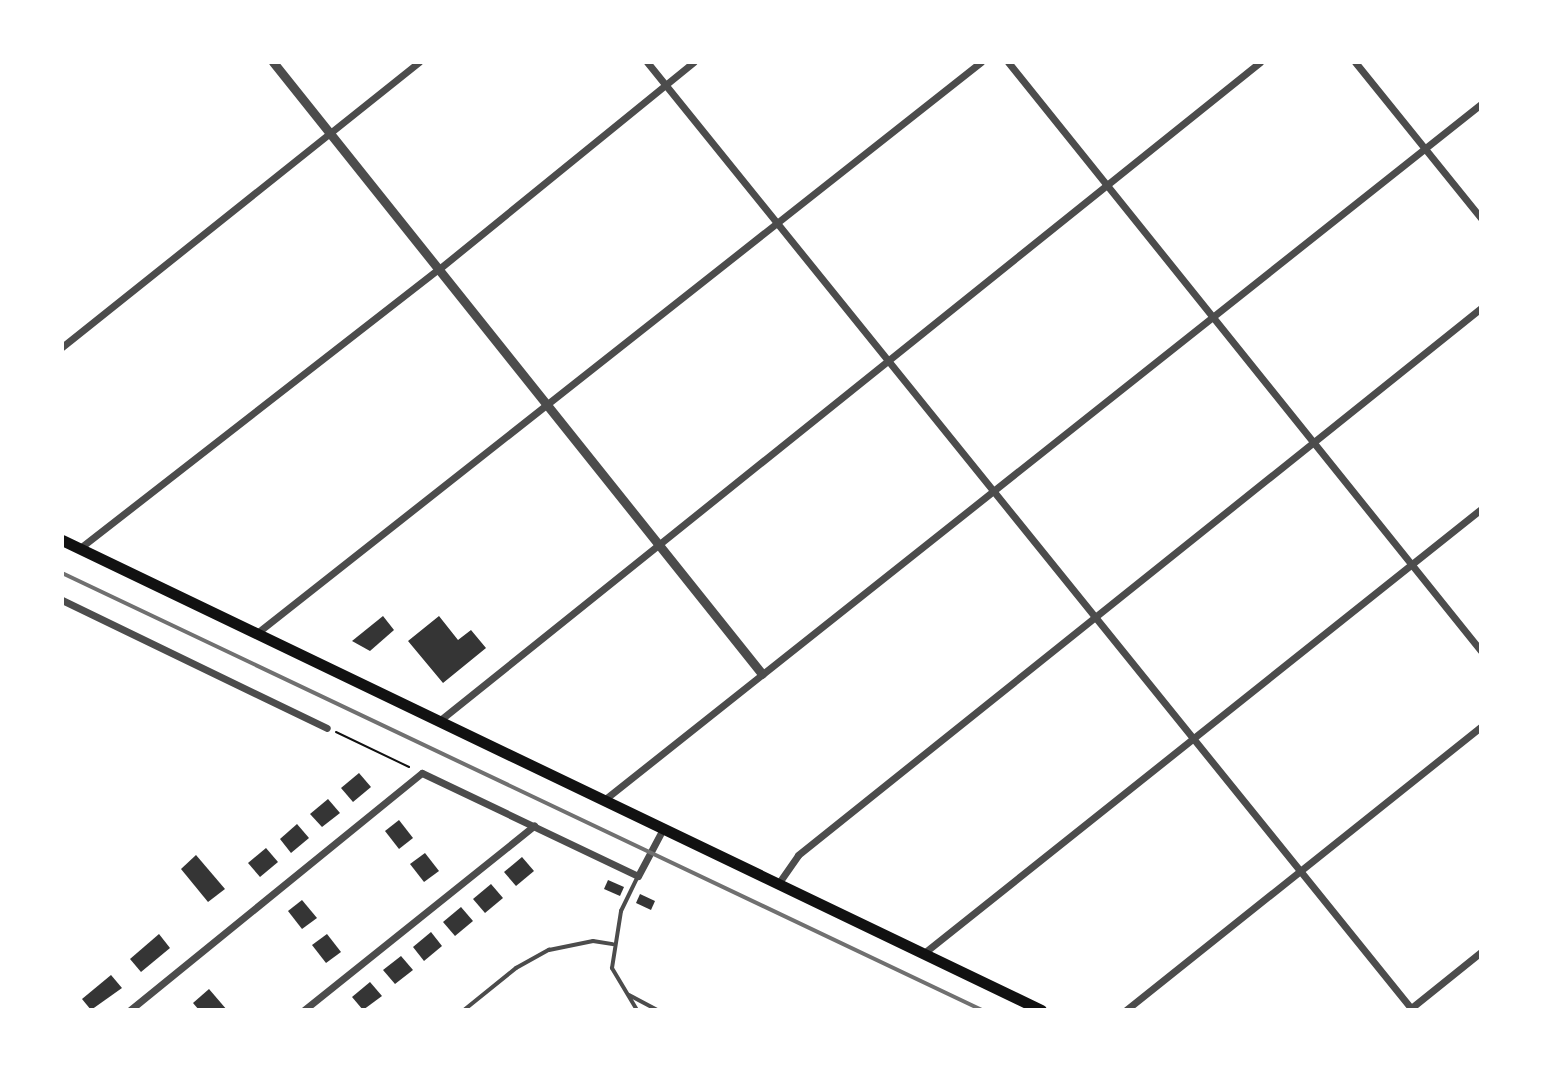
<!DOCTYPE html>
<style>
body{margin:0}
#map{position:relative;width:1543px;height:1072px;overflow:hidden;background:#fff;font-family:Jost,sans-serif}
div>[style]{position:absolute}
.building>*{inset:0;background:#353535}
.path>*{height:2px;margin:-1px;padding:0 1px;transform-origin:1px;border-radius:1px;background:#111}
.service>*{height:4px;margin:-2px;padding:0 2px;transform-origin:2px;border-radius:2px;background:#4c4c4c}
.minor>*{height:7px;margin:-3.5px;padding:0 3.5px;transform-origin:3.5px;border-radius:3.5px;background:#4c4c4c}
.tertiary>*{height:9px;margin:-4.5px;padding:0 4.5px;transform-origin:4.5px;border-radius:4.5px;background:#4c4c4c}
.primary>*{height:11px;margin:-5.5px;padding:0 5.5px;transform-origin:5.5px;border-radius:5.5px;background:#111}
.rail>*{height:4px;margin:-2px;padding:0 2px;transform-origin:2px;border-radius:2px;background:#707070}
span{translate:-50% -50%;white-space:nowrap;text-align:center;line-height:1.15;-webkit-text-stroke:8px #fff;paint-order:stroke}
.frame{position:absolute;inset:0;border:64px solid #fff;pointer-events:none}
</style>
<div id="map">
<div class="building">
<i style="clip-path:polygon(383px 616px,394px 630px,370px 651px,352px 641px)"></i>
<i style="clip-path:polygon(439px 616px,458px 640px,471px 630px,486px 648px,443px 683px,408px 641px)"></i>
<i style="clip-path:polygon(359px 773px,371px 787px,353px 802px,341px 788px)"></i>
<i style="clip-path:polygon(328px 799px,340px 813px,322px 827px,310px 814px)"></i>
<i style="clip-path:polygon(399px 820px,413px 838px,399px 849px,385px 831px)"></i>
<i style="clip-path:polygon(297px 824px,309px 838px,291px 853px,280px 839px)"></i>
<i style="clip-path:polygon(266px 848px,278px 862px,260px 877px,248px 863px)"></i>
<i style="clip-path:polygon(425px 853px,439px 871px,424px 882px,410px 864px)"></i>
<i style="clip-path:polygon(196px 855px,225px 889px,208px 902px,181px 869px)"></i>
<i style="clip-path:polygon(522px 857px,534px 871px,516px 886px,504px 872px)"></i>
<i style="clip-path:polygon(608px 880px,624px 887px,620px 896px,604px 889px)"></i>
<i style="clip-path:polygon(491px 884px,503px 898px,485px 913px,473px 899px)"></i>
<i style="clip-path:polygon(640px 894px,655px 901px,651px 910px,636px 903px)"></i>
<i style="clip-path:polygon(302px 900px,317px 918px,302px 929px,288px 911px)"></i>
<i style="clip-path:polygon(461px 907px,473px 921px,455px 936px,443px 922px)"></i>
<i style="clip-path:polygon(431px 932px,442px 946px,424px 961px,413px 947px)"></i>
<i style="clip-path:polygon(159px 934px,170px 948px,141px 972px,130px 959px)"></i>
<i style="clip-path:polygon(327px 934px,341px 952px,326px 963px,312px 945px)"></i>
<i style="clip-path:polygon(401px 956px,413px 970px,395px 984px,383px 970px)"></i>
<i style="clip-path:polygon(111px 975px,122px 988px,91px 1010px,82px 999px)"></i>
<i style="clip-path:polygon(370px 982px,382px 996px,363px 1010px,352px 997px)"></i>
<i style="clip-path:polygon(209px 989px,227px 1010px,199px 1010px,193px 1003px)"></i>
</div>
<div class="path">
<i style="left:336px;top:732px;width:81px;rotate:25.6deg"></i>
</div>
<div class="service">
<i style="left:629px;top:995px;width:32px;rotate:28deg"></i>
<i style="left:464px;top:1010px;width:67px;rotate:-38.9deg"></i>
<i style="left:516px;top:968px;width:38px;rotate:-29deg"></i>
<i style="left:549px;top:950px;width:45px;rotate:-11.6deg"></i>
<i style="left:593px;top:941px;width:20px;rotate:9deg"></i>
<i style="left:637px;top:1010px;width:49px;rotate:-120.8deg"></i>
<i style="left:612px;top:968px;width:58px;rotate:-81deg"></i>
<i style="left:621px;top:911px;width:39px;rotate:-64deg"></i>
</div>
<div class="minor">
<i style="left:647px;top:62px;width:1216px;rotate:51.08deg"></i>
<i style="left:1008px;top:62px;width:755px;rotate:51.23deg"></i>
<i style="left:1355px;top:62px;width:201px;rotate:51.1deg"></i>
<i style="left:62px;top:347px;width:457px;rotate:-38.6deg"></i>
<i style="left:80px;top:548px;width:455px;rotate:-37.9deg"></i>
<i style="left:439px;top:269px;width:328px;rotate:-39.1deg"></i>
<i style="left:62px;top:600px;width:294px;rotate:25.8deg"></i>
<i style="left:257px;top:633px;width:922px;rotate:-38.26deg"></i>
<i style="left:439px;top:721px;width:1053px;rotate:-38.75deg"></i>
<i style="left:604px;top:800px;width:1120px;rotate:-38.44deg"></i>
<i style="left:778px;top:884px;width:35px;rotate:-55deg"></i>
<i style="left:798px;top:855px;width:875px;rotate:-38.69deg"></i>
<i style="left:924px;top:953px;width:712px;rotate:-38.56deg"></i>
<i style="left:1410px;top:1009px;width:91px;rotate:-38.8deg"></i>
<i style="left:130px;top:1010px;width:376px;rotate:-39.1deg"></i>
<i style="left:422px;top:773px;width:239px;rotate:25.5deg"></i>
<i style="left:638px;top:876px;width:53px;rotate:-62deg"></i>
<i style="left:304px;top:1010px;width:295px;rotate:-38.7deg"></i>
<i style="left:1126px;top:1010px;width:454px;rotate:-38.6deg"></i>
</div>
<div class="tertiary">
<i style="left:273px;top:62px;width:783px;rotate:51.37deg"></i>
</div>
<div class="primary">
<i style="left:62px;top:540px;width:1086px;rotate:25.64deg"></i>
</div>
<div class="rail">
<i style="left:62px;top:573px;width:1019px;rotate:25.41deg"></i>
</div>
<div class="frame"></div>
</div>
